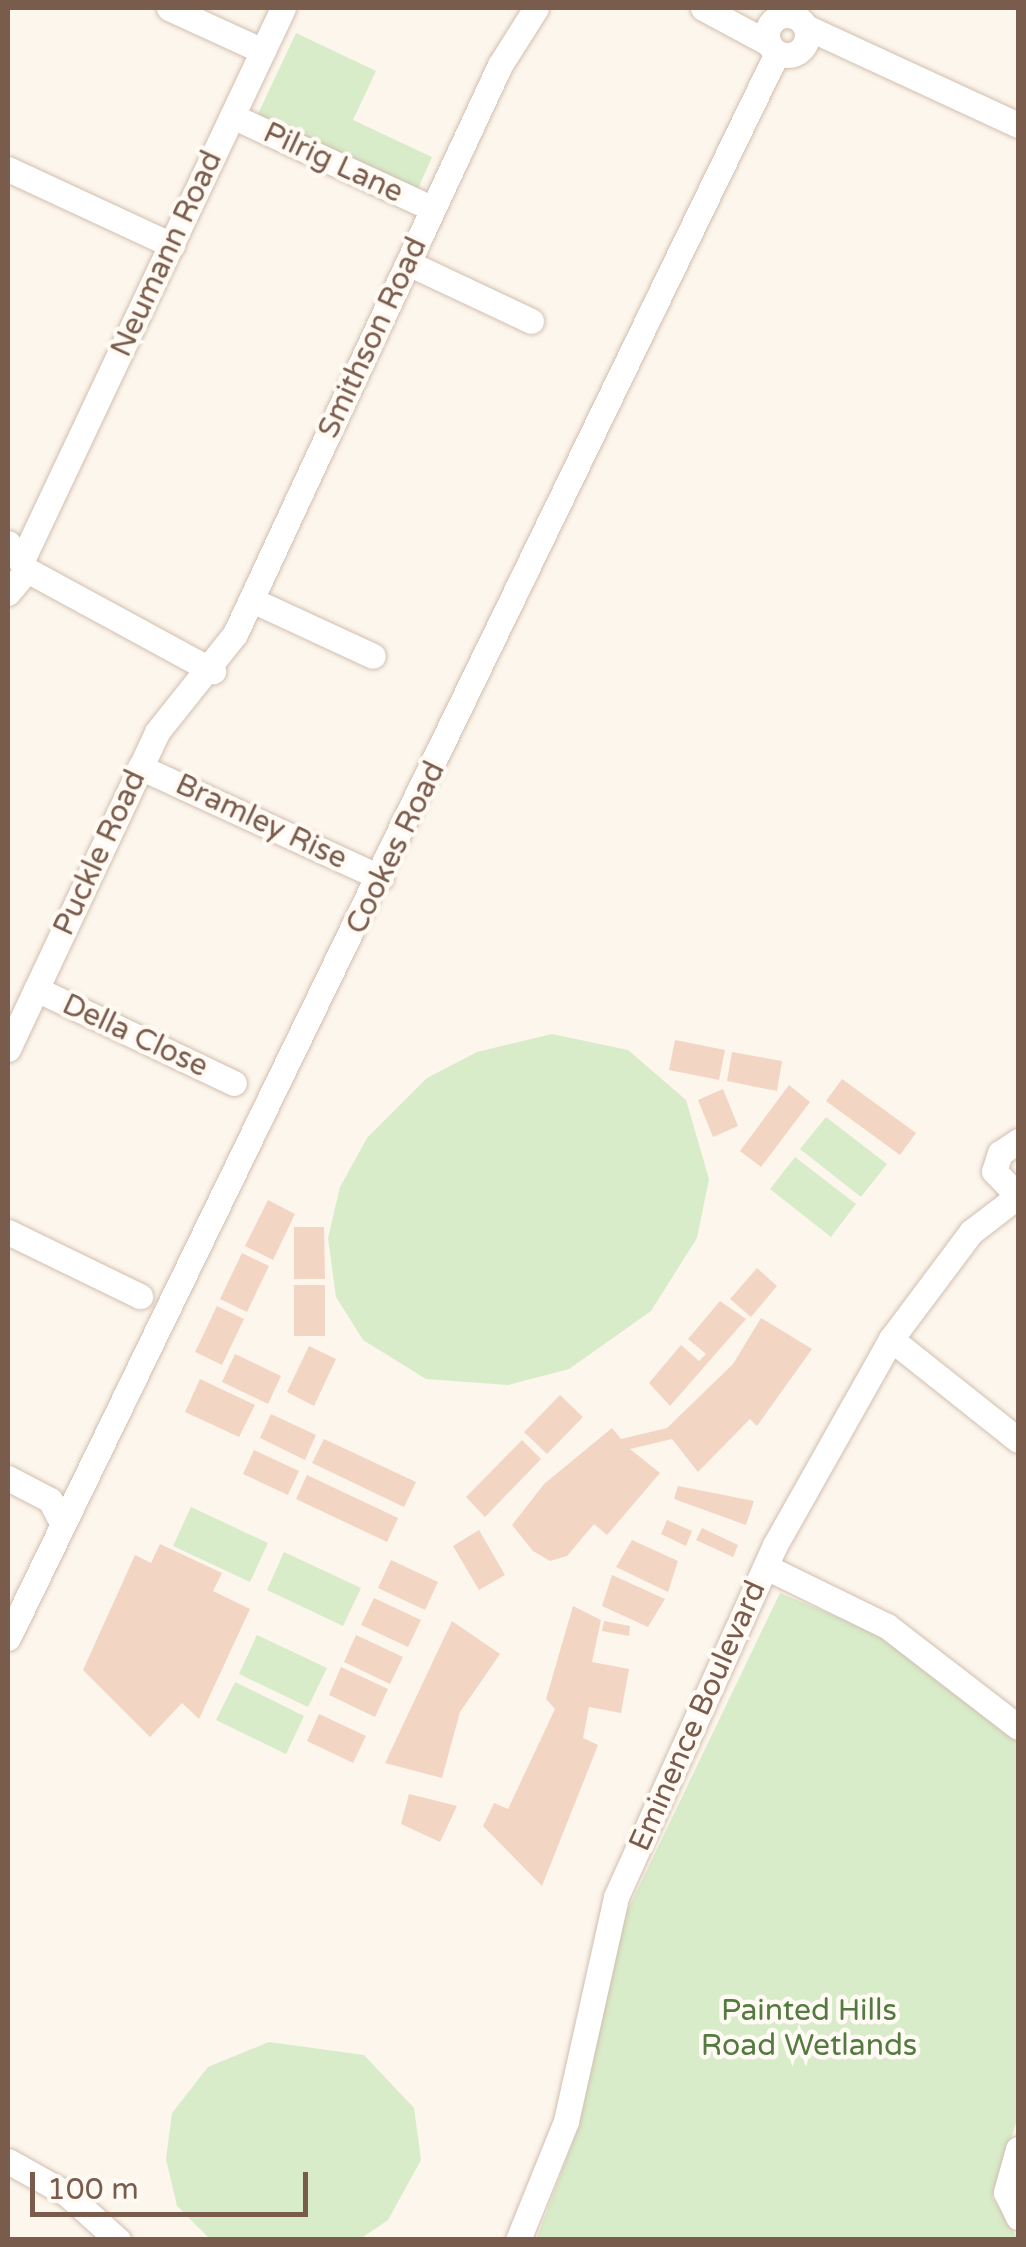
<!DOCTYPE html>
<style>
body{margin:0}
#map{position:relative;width:1026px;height:2247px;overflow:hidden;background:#fdf6ec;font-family:"Varela Round",sans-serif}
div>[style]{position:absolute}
.green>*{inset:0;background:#d8ecc9}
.building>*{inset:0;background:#f3d5c3}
.roads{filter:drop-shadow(0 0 2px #d1beb0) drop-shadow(0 0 2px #d1beb0)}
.minor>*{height:25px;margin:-12.5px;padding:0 12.5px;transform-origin:12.5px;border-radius:12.5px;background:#fff}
.minor>.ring{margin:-12.5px;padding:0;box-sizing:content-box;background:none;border:25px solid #fff;border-radius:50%}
span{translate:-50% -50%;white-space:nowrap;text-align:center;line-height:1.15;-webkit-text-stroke:9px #fffaf3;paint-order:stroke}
.street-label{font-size:30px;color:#7a5c4d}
.park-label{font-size:30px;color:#537a41}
.frame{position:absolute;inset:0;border:10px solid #7a5c4d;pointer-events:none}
.scale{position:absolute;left:30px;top:2172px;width:278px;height:45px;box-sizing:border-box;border:5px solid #7a5c4d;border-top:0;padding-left:12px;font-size:30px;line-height:35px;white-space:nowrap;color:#7a5c4d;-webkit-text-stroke:8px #fffaf3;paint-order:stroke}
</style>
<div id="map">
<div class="green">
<i style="clip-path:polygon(296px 33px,376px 71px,353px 120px,432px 157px,417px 191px,257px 116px)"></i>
<i style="clip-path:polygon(552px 1034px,628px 1050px,686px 1100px,709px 1179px,697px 1238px,651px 1311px,569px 1369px,508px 1385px,426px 1379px,363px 1340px,336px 1297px,328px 1238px,340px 1187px,367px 1138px,427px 1078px,477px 1052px)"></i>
<i style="clip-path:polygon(826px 1117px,887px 1164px,861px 1197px,800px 1149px)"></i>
<i style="clip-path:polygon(795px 1157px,856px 1204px,831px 1237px,770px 1189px)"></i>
<i style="clip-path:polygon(191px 1507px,268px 1543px,250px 1582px,173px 1546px)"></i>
<i style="clip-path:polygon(284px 1552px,361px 1588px,343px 1626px,267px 1590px)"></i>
<i style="clip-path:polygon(780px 1593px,880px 1635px,1018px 1741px,1018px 2117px,992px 2197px,1018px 2239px,536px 2240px,579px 2126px,623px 1920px)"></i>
<i style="clip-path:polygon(257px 1635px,327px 1668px,308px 1707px,239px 1674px)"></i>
<i style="clip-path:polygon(235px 1682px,304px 1716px,286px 1754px,216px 1720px)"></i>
<i style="clip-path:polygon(269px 2042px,364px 2055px,414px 2108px,421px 2160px,388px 2220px,360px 2239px,210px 2239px,177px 2206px,166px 2159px,172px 2113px,208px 2067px)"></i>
</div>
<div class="building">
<i style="clip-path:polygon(675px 1040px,725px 1050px,719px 1080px,669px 1070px)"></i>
<i style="clip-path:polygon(732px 1052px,782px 1061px,777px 1091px,727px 1081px)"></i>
<i style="clip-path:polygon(842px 1079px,916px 1133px,900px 1155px,826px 1101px)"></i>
<i style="clip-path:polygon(789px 1085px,810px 1102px,761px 1167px,740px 1151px)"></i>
<i style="clip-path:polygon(723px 1089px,738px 1126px,713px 1137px,698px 1100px)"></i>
<i style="clip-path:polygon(268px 1200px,295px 1214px,273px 1260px,245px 1246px)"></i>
<i style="clip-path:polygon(294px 1227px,324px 1227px,325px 1279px,294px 1279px)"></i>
<i style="clip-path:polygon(242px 1253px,269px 1266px,247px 1312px,220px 1299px)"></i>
<i style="clip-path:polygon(757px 1268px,777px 1286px,751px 1317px,730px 1299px)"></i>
<i style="clip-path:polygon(294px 1285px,325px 1285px,325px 1336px,294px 1336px)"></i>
<i style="clip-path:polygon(720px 1301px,746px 1319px,670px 1406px,649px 1383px,681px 1345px,699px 1361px,706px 1354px,688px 1339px)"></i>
<i style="clip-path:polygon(217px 1306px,244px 1319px,222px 1365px,195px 1352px)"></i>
<i style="clip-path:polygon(761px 1318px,812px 1349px,757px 1426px,750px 1419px,698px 1472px,672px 1439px,630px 1449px,660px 1473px,607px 1535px,594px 1524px,567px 1556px,550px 1561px,533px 1551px,512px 1525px,544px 1484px,612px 1428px,621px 1439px,667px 1428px,733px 1364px)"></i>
<i style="clip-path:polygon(309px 1346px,336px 1359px,314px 1406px,287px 1392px)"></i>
<i style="clip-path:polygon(235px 1354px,281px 1376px,268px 1404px,222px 1382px)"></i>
<i style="clip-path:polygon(200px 1379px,255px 1405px,239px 1437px,185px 1412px)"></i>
<i style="clip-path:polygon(560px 1395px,583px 1417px,547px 1454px,524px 1432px)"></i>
<i style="clip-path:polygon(271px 1414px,316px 1435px,305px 1460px,260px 1438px)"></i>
<i style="clip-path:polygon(324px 1439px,416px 1482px,404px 1507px,312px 1463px)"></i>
<i style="clip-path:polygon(522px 1440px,541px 1459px,485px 1517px,466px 1497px)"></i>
<i style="clip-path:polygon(254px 1450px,299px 1471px,288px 1495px,243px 1474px)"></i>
<i style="clip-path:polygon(307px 1475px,398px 1518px,387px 1542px,296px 1499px)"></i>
<i style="clip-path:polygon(678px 1486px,754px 1501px,746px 1525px,674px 1499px)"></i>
<i style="clip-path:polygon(667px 1520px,692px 1531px,686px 1546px,661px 1534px)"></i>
<i style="clip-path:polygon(702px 1528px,738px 1545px,733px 1557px,696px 1540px)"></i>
<i style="clip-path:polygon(479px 1530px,505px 1575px,479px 1590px,453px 1546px)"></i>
<i style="clip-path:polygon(632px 1540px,678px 1561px,668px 1592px,616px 1567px)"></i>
<i style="clip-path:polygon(160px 1544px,222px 1573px,213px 1591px,250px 1609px,199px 1719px,182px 1703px,150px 1737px,83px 1670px,135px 1555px,151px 1563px)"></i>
<i style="clip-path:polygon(391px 1560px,438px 1582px,425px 1610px,378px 1588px)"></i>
<i style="clip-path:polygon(612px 1575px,665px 1599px,648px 1627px,602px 1606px)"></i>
<i style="clip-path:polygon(374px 1598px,421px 1620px,408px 1647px,361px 1625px)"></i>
<i style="clip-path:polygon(573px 1606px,601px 1620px,592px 1662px,629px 1669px,621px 1713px,589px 1707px,583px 1738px,598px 1745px,542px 1886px,483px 1826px,494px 1803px,508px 1809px,555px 1709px,546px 1699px)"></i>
<i style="clip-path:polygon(452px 1621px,500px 1654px,460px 1712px,442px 1778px,385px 1763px)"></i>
<i style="clip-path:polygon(604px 1621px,630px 1626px,629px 1636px,602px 1631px)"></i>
<i style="clip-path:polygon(356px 1635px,403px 1657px,390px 1684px,344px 1662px)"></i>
<i style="clip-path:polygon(341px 1667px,388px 1689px,375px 1717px,329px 1695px)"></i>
<i style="clip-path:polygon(319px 1714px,366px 1736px,353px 1763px,307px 1741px)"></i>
<i style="clip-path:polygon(409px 1794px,457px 1806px,440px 1842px,401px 1824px)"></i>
</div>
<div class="roads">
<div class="minor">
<i style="left:169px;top:8px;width:103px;rotate:24.6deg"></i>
<i style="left:703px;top:8px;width:74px;rotate:28.3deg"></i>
<i class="ring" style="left:767px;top:15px;width:15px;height:15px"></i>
<i style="left:806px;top:27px;width:234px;rotate:24.8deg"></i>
<i style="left:232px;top:116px;width:221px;rotate:24.8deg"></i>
<i style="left:8px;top:169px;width:181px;rotate:24.9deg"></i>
<i style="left:408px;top:263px;width:136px;rotate:25.2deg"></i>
<i style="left:8px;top:543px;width:33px;rotate:55deg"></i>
<i style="left:27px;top:570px;width:30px;rotate:130deg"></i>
<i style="left:24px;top:556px;width:606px;rotate:-64.7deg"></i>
<i style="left:27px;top:570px;width:212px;rotate:28.5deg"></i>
<i style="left:252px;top:600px;width:133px;rotate:24.8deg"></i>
<i style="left:140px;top:767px;width:265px;rotate:24.7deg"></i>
<i style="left:36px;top:989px;width:219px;rotate:25.4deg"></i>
<i style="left:8px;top:1049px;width:350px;rotate:-64.8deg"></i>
<i style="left:157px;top:732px;width:125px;rotate:-51.5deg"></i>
<i style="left:235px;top:634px;width:628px;rotate:-65.03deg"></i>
<i style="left:500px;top:65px;width:67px;rotate:-57.7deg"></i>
<i style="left:1018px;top:1141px;width:22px;rotate:146deg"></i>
<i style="left:1000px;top:1153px;width:19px;rotate:108deg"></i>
<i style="left:994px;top:1171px;width:35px;rotate:46deg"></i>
<i style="left:8px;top:1232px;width:147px;rotate:25.9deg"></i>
<i style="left:891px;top:1339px;width:162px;rotate:38.5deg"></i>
<i style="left:8px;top:1478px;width:47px;rotate:27.6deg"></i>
<i style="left:50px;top:1500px;width:19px;rotate:62deg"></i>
<i style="left:766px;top:1567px;width:135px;rotate:26deg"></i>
<i style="left:887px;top:1626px;width:165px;rotate:37.6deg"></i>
<i style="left:8px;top:1638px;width:1762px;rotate:-64.12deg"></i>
<i style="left:1018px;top:2149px;width:45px;rotate:105.6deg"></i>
<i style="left:1006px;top:2192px;width:28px;rotate:64deg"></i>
<i style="left:8px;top:2161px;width:68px;rotate:29.2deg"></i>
<i style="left:67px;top:2194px;width:69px;rotate:42deg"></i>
<i style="left:518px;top:2240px;width:128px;rotate:-68deg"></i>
<i style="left:566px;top:2121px;width:230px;rotate:-77.4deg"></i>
<i style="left:616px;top:1897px;width:386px;rotate:-65.7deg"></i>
<i style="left:775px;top:1545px;width:236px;rotate:-60.6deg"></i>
<i style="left:891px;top:1339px;width:134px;rotate:-53.2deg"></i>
<i style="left:971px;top:1232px;width:59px;rotate:-37.5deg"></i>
</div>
</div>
<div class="street-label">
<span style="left:333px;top:163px;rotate:25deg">Pilrig Lane</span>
<span style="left:167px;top:254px;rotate:-65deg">Neumann Road</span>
<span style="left:373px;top:338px;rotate:-65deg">Smithson Road</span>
<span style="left:261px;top:822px;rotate:25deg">Bramley Rise</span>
<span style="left:396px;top:848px;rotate:-64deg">Cookes Road</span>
<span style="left:100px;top:853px;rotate:-65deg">Puckle Road</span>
<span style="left:135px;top:1036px;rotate:25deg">Della Close</span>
<span style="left:698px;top:1716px;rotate:-66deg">Eminence Boulevard</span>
</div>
<div class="park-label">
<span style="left:809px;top:2028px">Painted Hills<br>Road Wetlands</span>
</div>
<div class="frame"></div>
<div class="scale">100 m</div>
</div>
